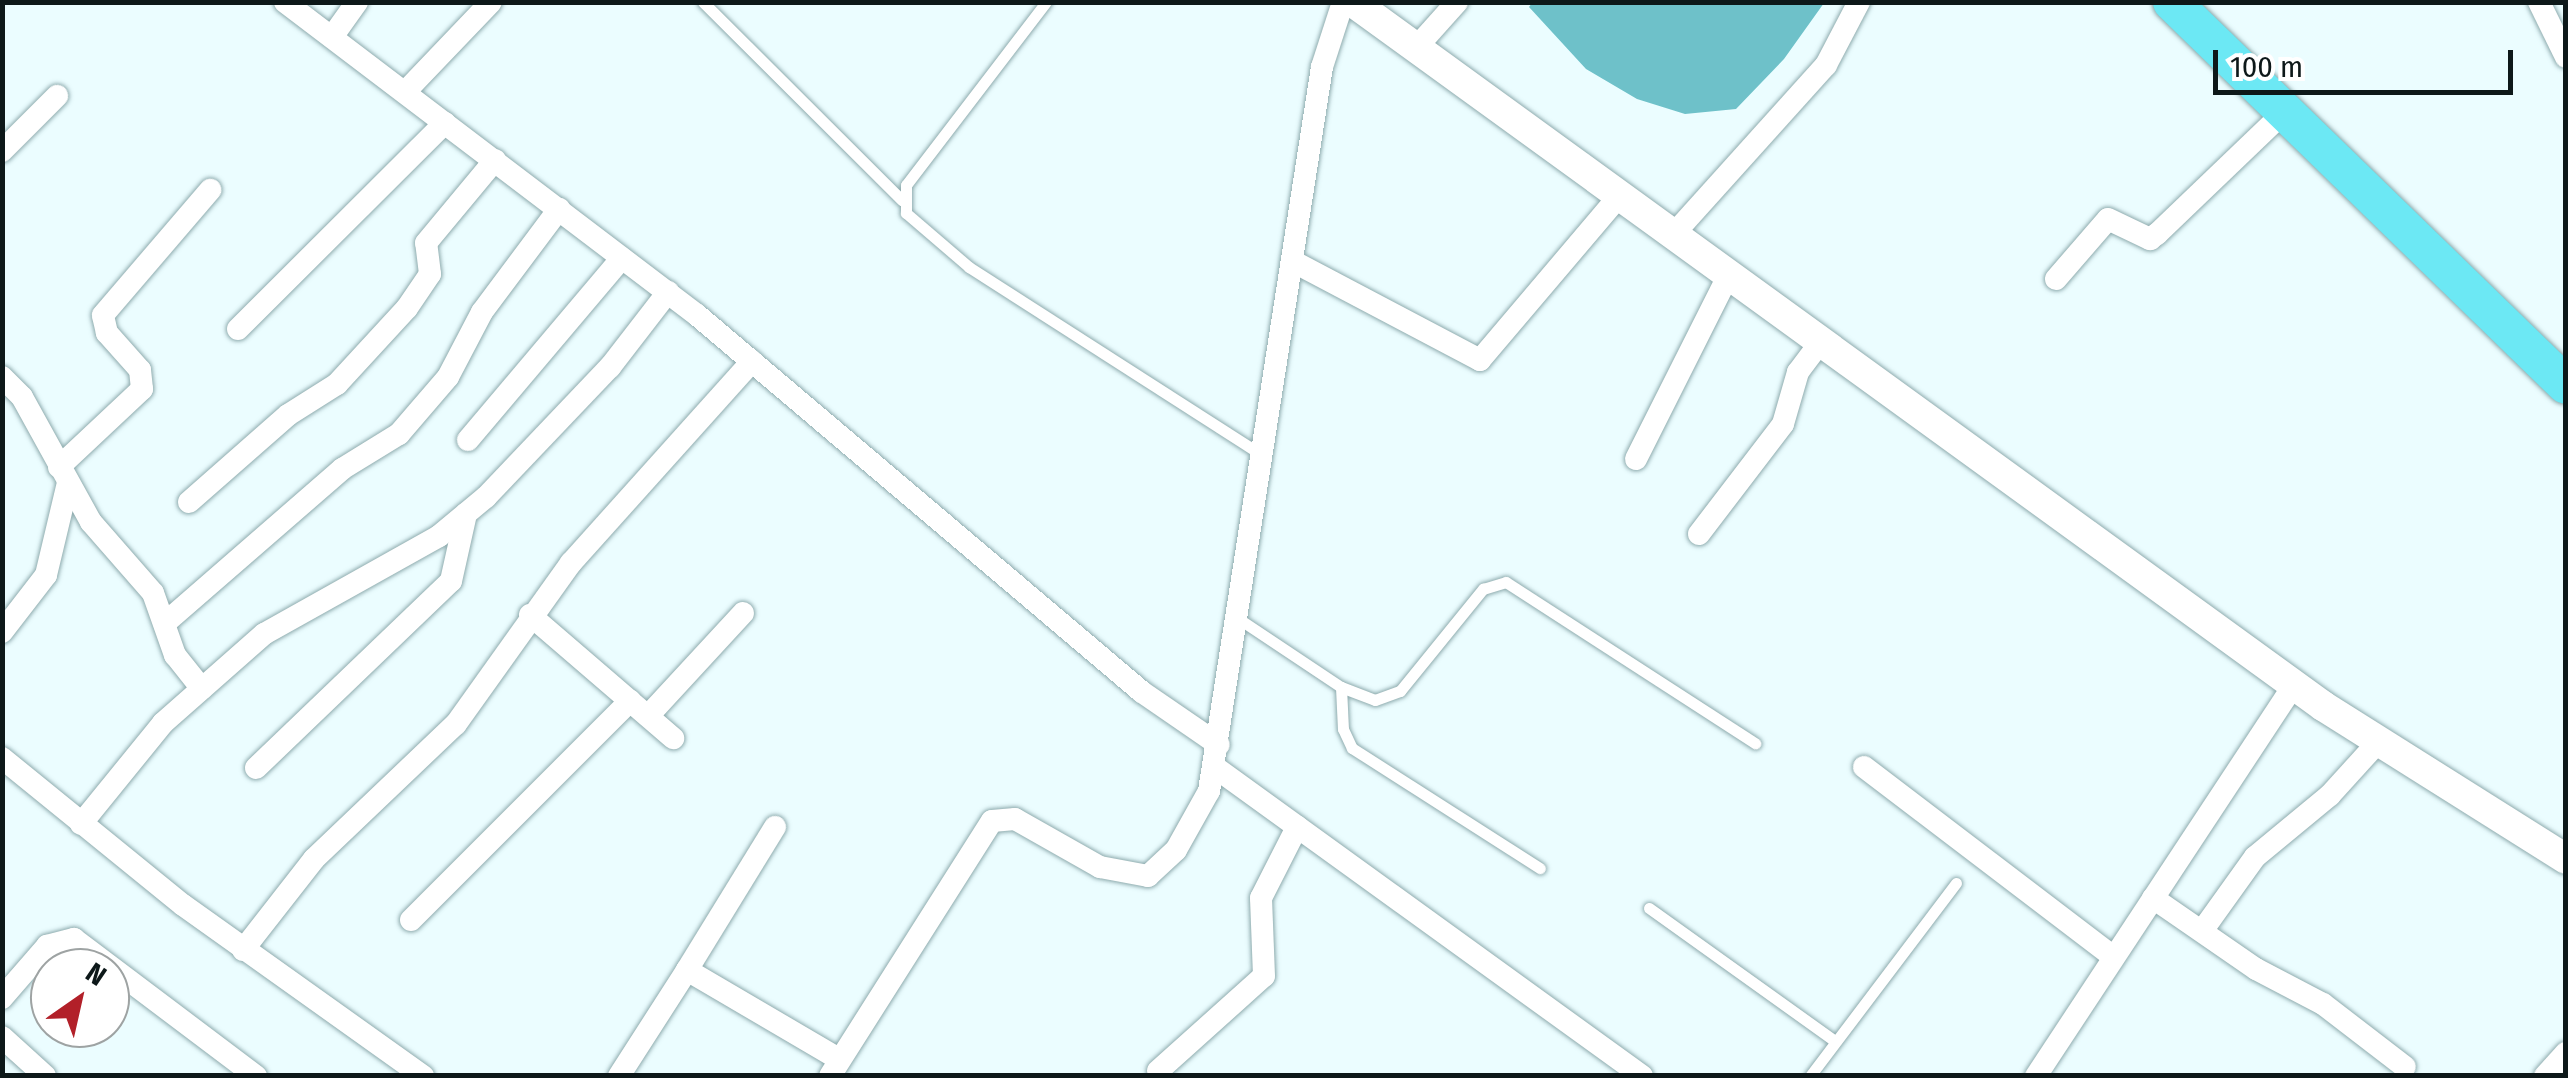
<!DOCTYPE html>
<style>
body{margin:0}
#map{position:relative;width:2568px;height:1078px;overflow:hidden;background:#ebfdff;font-family:"Fira Sans Condensed",sans-serif}
div>[style]{position:absolute}
.water>*{inset:0;background:#6ec1c9}
.roads{filter:drop-shadow(0 0 2px #8eabae) drop-shadow(0 0 2px #8eabae)}
.service>*{height:11px;margin:-5.5px;padding:0 5.5px;transform-origin:5.5px;border-radius:5.5px;background:#fff}
.minor>*{height:22px;margin:-11px;padding:0 11px;transform-origin:11px;border-radius:11px;background:#fff}
.tertiary>*{height:30px;margin:-15px;padding:0 15px;transform-origin:15px;border-radius:15px;background:#fff}
.trunk>*{height:38px;margin:-19px;padding:0 19px;transform-origin:19px;border-radius:19px;background:#6ce8f4}
span{translate:-50% -50%;white-space:nowrap;text-align:center;line-height:1.15;-webkit-text-stroke:8px #fff;paint-order:stroke}
.frame{position:absolute;inset:0;border:5px solid #0d1819;pointer-events:none}
.north{position:absolute;left:30px;top:948px;width:100px;height:100px;box-sizing:border-box;background:#fff;border:2px solid #9ea3a3;border-radius:50%;rotate:34deg;font-size:28px;font-weight:700;line-height:40px;text-align:center;color:#0d1819}
.north::after{content:'';display:block;margin:auto;width:35px;height:45px;background:#b22029;clip-path:polygon(50% 0,100% 100%,50% 72%,0 100%)}
.scale{position:absolute;left:2213px;top:50px;width:300px;height:45px;box-sizing:border-box;border:5px solid #0d1819;border-top:0;padding-left:12px;font-size:30px;line-height:35px;white-space:nowrap;color:#0d1819;-webkit-text-stroke:8px #fff;paint-order:stroke}
</style>
<div id="map">
<div class="water">
<i style="clip-path:polygon(1532px 3px,1532px 2px,1824px 3px,1784px 59px,1736px 109px,1685px 114px,1637px 99px,1586px 69px,1529px 7px)"></i>
</div>
<div class="roads">
<div class="service">
<i style="left:703px;top:2px;width:281px;rotate:44.9deg"></i>
<i style="left:1046px;top:2px;width:230px;rotate:127.4deg"></i>
<i style="left:906px;top:185px;width:28px;rotate:90deg"></i>
<i style="left:906px;top:213px;width:83px;rotate:40.6deg"></i>
<i style="left:969px;top:267px;width:348px;rotate:32.7deg"></i>
<i style="left:1239px;top:619px;width:123px;rotate:33.7deg"></i>
<i style="left:1341px;top:687px;width:36px;rotate:21deg"></i>
<i style="left:1375px;top:700px;width:27px;rotate:-20deg"></i>
<i style="left:1400px;top:691px;width:132px;rotate:-50.9deg"></i>
<i style="left:1483px;top:589px;width:24px;rotate:-17deg"></i>
<i style="left:1506px;top:582px;width:297px;rotate:32.9deg"></i>
<i style="left:1341px;top:687px;width:42px;rotate:87.3deg"></i>
<i style="left:1343px;top:729px;width:21px;rotate:65deg"></i>
<i style="left:1352px;top:748px;width:223px;rotate:32.6deg"></i>
<i style="left:1649px;top:908px;width:229px;rotate:35.6deg"></i>
<i style="left:1810px;top:1076px;width:242px;rotate:-52.9deg"></i>
</div>
<div class="minor">
<i style="left:285px;top:2px;width:517px;rotate:37.22deg"></i>
<i style="left:697px;top:315px;width:583px;rotate:40.27deg"></i>
<i style="left:1142px;top:692px;width:93px;rotate:34.5deg"></i>
<i style="left:2539px;top:2px;width:61px;rotate:63.9deg"></i>
<i style="left:332px;top:37px;width:43px;rotate:-54.5deg"></i>
<i style="left:1415px;top:49px;width:63px;rotate:-48.2deg"></i>
<i style="left:405px;top:92px;width:124px;rotate:-46.3deg"></i>
<i style="left:2px;top:151px;width:78px;rotate:-45deg"></i>
<i style="left:1672px;top:236px;width:230px;rotate:-48deg"></i>
<i style="left:1826px;top:65px;width:71px;rotate:-62.4deg"></i>
<i style="left:1296px;top:263px;width:208px;rotate:27.8deg"></i>
<i style="left:1480px;top:360px;width:214px;rotate:-49.7deg"></i>
<i style="left:2056px;top:279px;width:79px;rotate:-49.1deg"></i>
<i style="left:2108px;top:219px;width:47px;rotate:25.5deg"></i>
<i style="left:2150px;top:239px;width:9px;rotate:-36deg"></i>
<i style="left:2157px;top:234px;width:176px;rotate:-43.8deg"></i>
<i style="left:238px;top:329px;width:292px;rotate:-44.9deg"></i>
<i style="left:2px;top:377px;width:28px;rotate:45deg"></i>
<i style="left:22px;top:397px;width:143px;rotate:61.1deg"></i>
<i style="left:91px;top:522px;width:94px;rotate:48.9deg"></i>
<i style="left:153px;top:593px;width:66px;rotate:70.5deg"></i>
<i style="left:175px;top:655px;width:43px;rotate:51.5deg"></i>
<i style="left:468px;top:440px;width:238px;rotate:-49.8deg"></i>
<i style="left:1636px;top:459px;width:205px;rotate:-63.3deg"></i>
<i style="left:59px;top:467px;width:114px;rotate:-43.2deg"></i>
<i style="left:142px;top:389px;width:19px;rotate:-96deg"></i>
<i style="left:140px;top:370px;width:50px;rotate:-131.7deg"></i>
<i style="left:107px;top:333px;width:18px;rotate:-103deg"></i>
<i style="left:103px;top:315px;width:165px;rotate:-49.4deg"></i>
<i style="left:189px;top:502px;width:132px;rotate:-41.3deg"></i>
<i style="left:288px;top:415px;width:58px;rotate:-32.3deg"></i>
<i style="left:337px;top:384px;width:103px;rotate:-47.4deg"></i>
<i style="left:407px;top:308px;width:41px;rotate:-55.9deg"></i>
<i style="left:430px;top:274px;width:31px;rotate:-97deg"></i>
<i style="left:426px;top:243px;width:108px;rotate:-50.3deg"></i>
<i style="left:1699px;top:534px;width:138px;rotate:-52.6deg"></i>
<i style="left:1783px;top:424px;width:54px;rotate:-73.9deg"></i>
<i style="left:1798px;top:372px;width:36px;rotate:-53deg"></i>
<i style="left:530px;top:615px;width:189px;rotate:40.7deg"></i>
<i style="left:165px;top:623px;width:235px;rotate:-41deg"></i>
<i style="left:342px;top:469px;width:67px;rotate:-31.6deg"></i>
<i style="left:399px;top:434px;width:75px;rotate:-49.3deg"></i>
<i style="left:448px;top:377px;width:73px;rotate:-62.4deg"></i>
<i style="left:482px;top:312px;width:129px;rotate:-53.2deg"></i>
<i style="left:2px;top:632px;width:72px;rotate:-52.3deg"></i>
<i style="left:46px;top:575px;width:95px;rotate:-76.6deg"></i>
<i style="left:648px;top:716px;width:140px;rotate:-47.3deg"></i>
<i style="left:2px;top:758px;width:233px;rotate:39.1deg"></i>
<i style="left:183px;top:905px;width:295px;rotate:35.5deg"></i>
<i style="left:1864px;top:767px;width:313px;rotate:37.3deg"></i>
<i style="left:256px;top:768px;width:270px;rotate:-43.8deg"></i>
<i style="left:451px;top:581px;width:69px;rotate:-77.4deg"></i>
<i style="left:1216px;top:768px;width:526px;rotate:35.87deg"></i>
<i style="left:81px;top:824px;width:130px;rotate:-50.9deg"></i>
<i style="left:163px;top:723px;width:135px;rotate:-41.4deg"></i>
<i style="left:264px;top:634px;width:201px;rotate:-29.2deg"></i>
<i style="left:439px;top:536px;width:61px;rotate:-39.7deg"></i>
<i style="left:486px;top:497px;width:180px;rotate:-46.4deg"></i>
<i style="left:610px;top:367px;width:95px;rotate:-52.3deg"></i>
<i style="left:2153px;top:898px;width:125px;rotate:34.6deg"></i>
<i style="left:2256px;top:969px;width:76px;rotate:27.6deg"></i>
<i style="left:2323px;top:1004px;width:103px;rotate:37.5deg"></i>
<i style="left:411px;top:920px;width:310px;rotate:-45deg"></i>
<i style="left:2202px;top:931px;width:91px;rotate:-54.4deg"></i>
<i style="left:2255px;top:857px;width:97px;rotate:-39.6deg"></i>
<i style="left:2330px;top:795px;width:73px;rotate:-47.8deg"></i>
<i style="left:243px;top:950px;width:115px;rotate:-52deg"></i>
<i style="left:314px;top:859px;width:196px;rotate:-43.6deg"></i>
<i style="left:456px;top:724px;width:198px;rotate:-54.5deg"></i>
<i style="left:571px;top:563px;width:271px;rotate:-48.1deg"></i>
<i style="left:687px;top:970px;width:168px;rotate:-58.4deg"></i>
<i style="left:2px;top:998px;width:69px;rotate:-49.1deg"></i>
<i style="left:47px;top:946px;width:28px;rotate:-15deg"></i>
<i style="left:74px;top:939px;width:228px;rotate:37deg"></i>
<i style="left:2px;top:1037px;width:58px;rotate:42.2deg"></i>
<i style="left:1158px;top:1071px;width:142px;rotate:-41.9deg"></i>
<i style="left:1264px;top:976px;width:78px;rotate:-92.2deg"></i>
<i style="left:1261px;top:898px;width:80px;rotate:-63.1deg"></i>
<i style="left:619px;top:1076px;width:126px;rotate:-57.3deg"></i>
<i style="left:687px;top:970px;width:176px;rotate:30.4deg"></i>
<i style="left:830px;top:1076px;width:302px;rotate:-57.6deg"></i>
<i style="left:992px;top:821px;width:23px;rotate:-5deg"></i>
<i style="left:1015px;top:819px;width:98px;rotate:29.5deg"></i>
<i style="left:1100px;top:867px;width:49px;rotate:10.6deg"></i>
<i style="left:1148px;top:876px;width:38px;rotate:-43deg"></i>
<i style="left:1176px;top:850px;width:68px;rotate:-60.8deg"></i>
<i style="left:1209px;top:791px;width:733px;rotate:-81.13deg"></i>
<i style="left:1322px;top:67px;width:68px;rotate:-72.1deg"></i>
<i style="left:2036px;top:1076px;width:469px;rotate:-56.6deg"></i>
<i style="left:2545px;top:1076px;width:31px;rotate:-48deg"></i>
</div>
<div class="tertiary">
<i style="left:1353px;top:2px;width:1199px;rotate:35.97deg"></i>
<i style="left:2323px;top:706px;width:287px;rotate:32.2deg"></i>
</div>
<div class="trunk">
<i style="left:2172px;top:2px;width:549px;rotate:44.19deg"></i>
</div>
</div>
<div class="frame"></div>
<div class="north">N</div>
<div class="scale">100 m</div>
</div>
